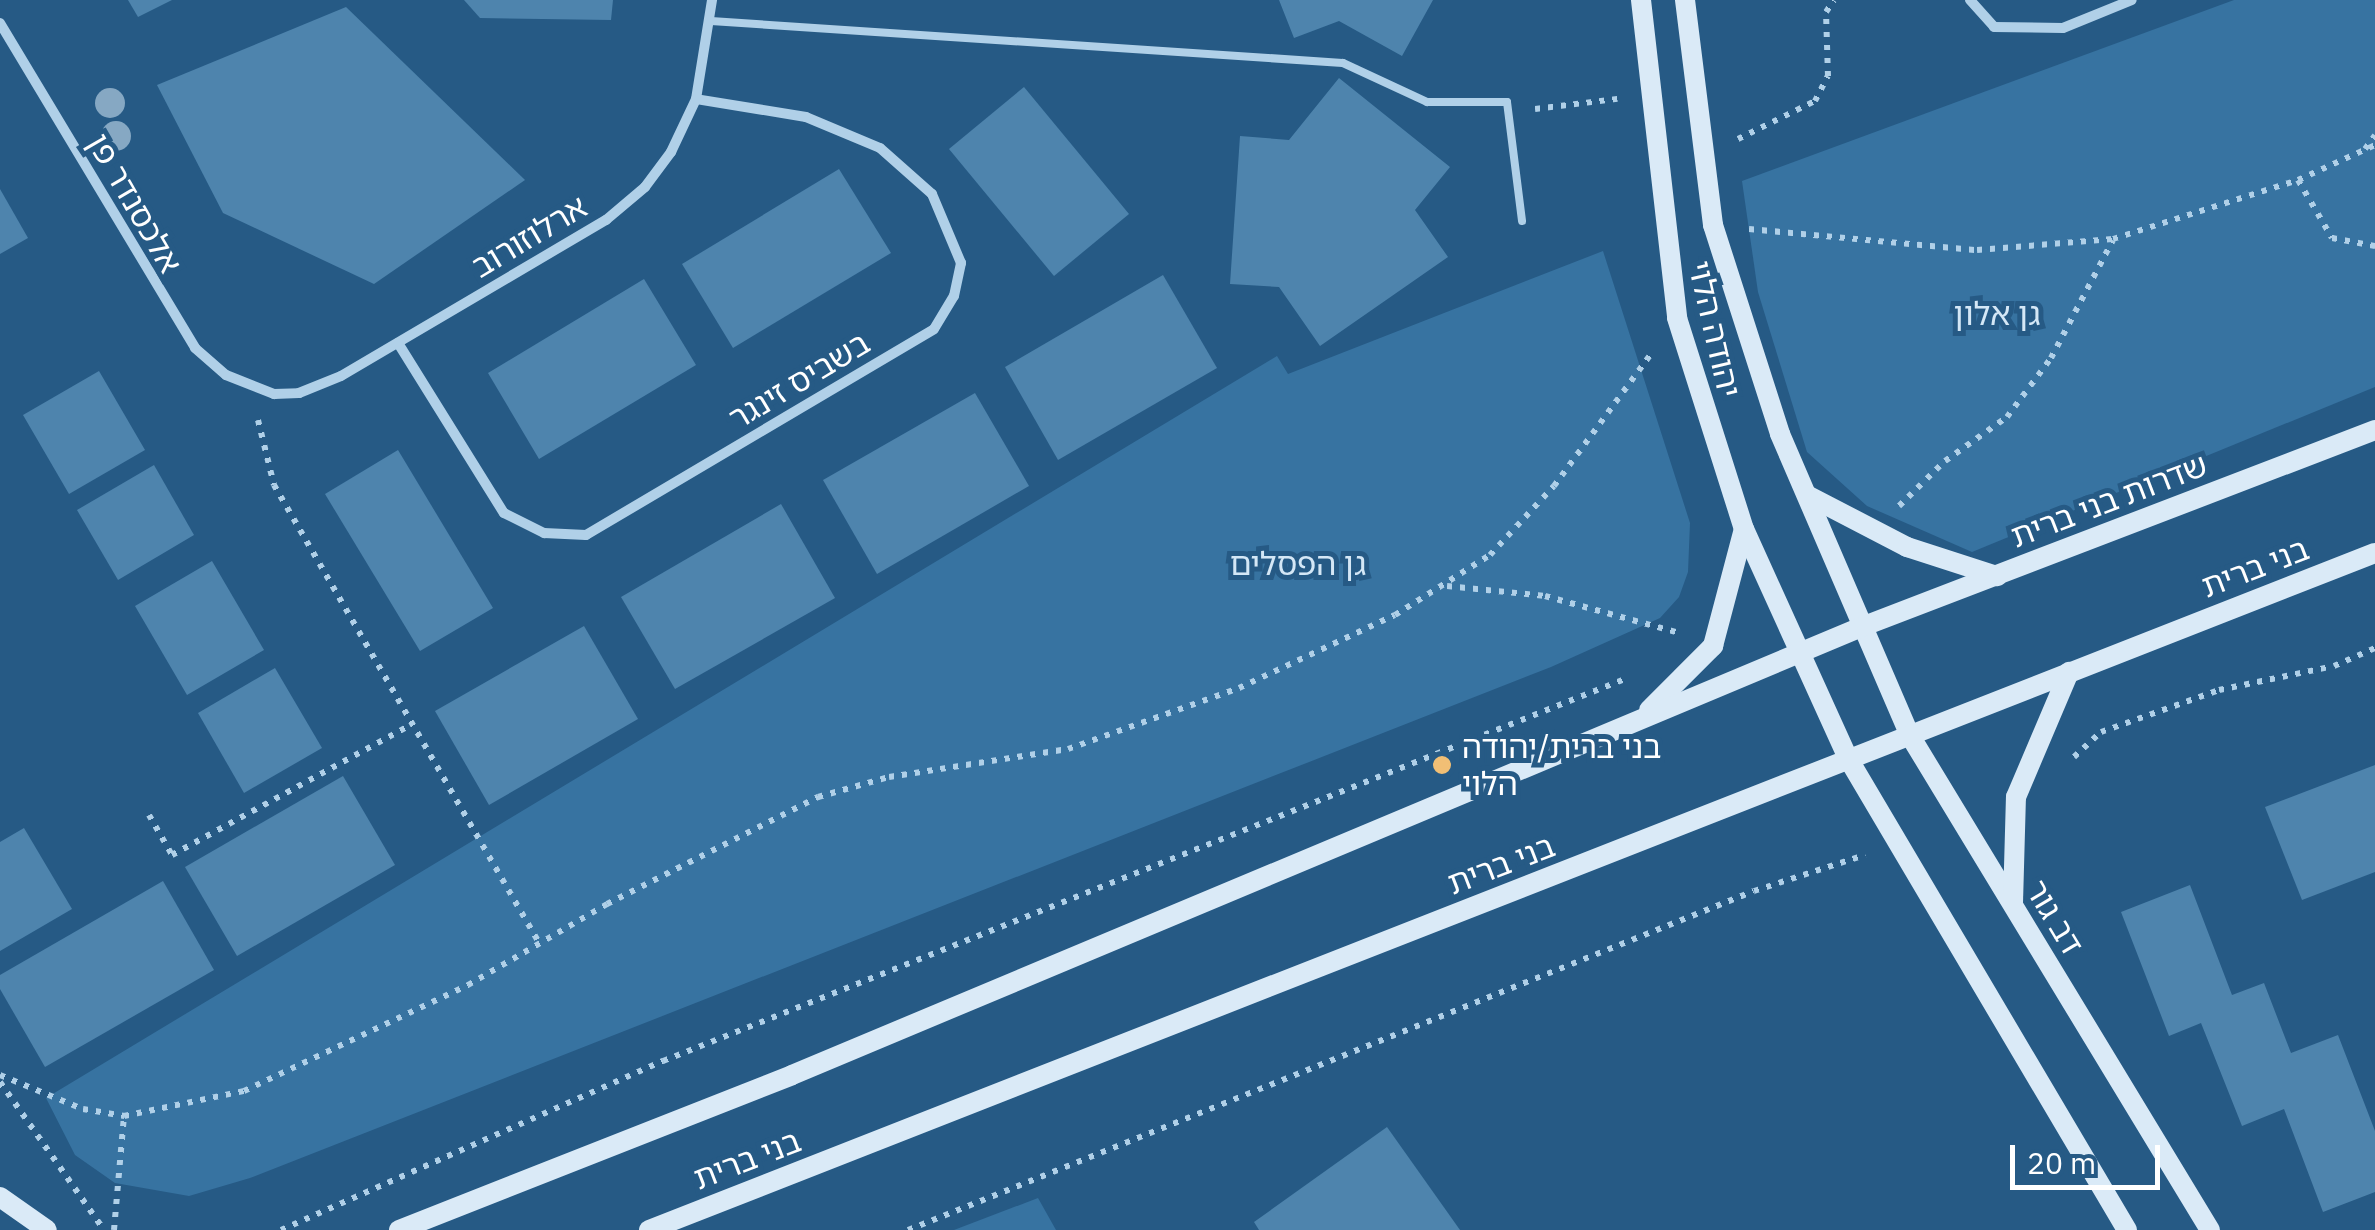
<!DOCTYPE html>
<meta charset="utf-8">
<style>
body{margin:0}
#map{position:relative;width:2375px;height:1230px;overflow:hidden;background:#265a85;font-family:"IBM Plex Sans","Noto Sans Hebrew",sans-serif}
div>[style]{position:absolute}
.green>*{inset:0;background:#3773a1}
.building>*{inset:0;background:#4e84ad}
.path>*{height:6px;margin-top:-3px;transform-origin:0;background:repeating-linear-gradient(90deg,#b0d0e8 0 5px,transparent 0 13px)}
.lane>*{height:8px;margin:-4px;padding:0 4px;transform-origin:4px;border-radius:4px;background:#b0d0e8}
.street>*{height:10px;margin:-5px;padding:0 5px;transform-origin:5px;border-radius:5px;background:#b0d0e8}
.secondary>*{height:20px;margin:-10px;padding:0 10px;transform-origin:10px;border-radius:10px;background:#daeaf7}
.trees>*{width:30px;height:30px;margin:-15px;border-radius:50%;background:#86a8c3}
.dots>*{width:28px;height:28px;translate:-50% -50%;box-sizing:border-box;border:5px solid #265a85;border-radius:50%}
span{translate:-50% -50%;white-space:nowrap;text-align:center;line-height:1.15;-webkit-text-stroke:10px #265a85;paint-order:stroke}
.street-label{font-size:32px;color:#fff}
.park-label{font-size:32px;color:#d4e7f6}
.poi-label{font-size:32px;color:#fff}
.left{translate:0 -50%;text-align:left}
.scale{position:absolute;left:2010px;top:1145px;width:150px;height:45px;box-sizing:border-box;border:5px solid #fff;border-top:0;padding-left:12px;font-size:30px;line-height:35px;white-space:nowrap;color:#fff;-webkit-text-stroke:8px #265a85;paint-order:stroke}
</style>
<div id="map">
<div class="green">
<i style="clip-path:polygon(2234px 0,2375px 0,2375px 387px,1972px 552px,1867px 506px,1807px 452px,1758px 292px,1742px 181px)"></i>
<i style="clip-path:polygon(1603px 251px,1690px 523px,1688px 572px,1679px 597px,1660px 618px,1551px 667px,250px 1178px,189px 1196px,115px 1183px,75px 1155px,46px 1098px,1277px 356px,1288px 374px)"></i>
<i style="clip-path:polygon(1038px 1198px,1056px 1230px,954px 1230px)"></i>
</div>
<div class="building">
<i style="clip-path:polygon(128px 0,172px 0,138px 17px)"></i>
<i style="clip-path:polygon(464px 0,613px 0,611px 20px,480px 18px)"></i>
<i style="clip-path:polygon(1279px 0,1433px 0,1402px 56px,1339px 21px,1294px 38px)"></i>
<i style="clip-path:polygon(346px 7px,525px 180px,374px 284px,223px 213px,157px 85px)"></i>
<i style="clip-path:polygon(1339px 78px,1450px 167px,1415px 210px,1448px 257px,1320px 346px,1279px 287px,1230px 284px,1240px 136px,1289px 140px)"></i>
<i style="clip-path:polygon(1024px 87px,1129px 214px,1054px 276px,949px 149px)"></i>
<i style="clip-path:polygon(839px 169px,891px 253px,733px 348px,682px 264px)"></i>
<i style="clip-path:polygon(0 189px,28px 238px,0 254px)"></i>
<i style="clip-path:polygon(1163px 275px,1217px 368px,1058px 460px,1005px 367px)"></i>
<i style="clip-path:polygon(644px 279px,696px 365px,539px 459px,488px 373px)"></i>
<i style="clip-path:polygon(99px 371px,145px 450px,69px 494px,23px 415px)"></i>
<i style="clip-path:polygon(975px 393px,1029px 486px,877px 574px,823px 480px)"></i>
<i style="clip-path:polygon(398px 450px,493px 608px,420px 651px,325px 494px)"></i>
<i style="clip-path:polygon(154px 465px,194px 535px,118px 580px,77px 510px)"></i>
<i style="clip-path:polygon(781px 504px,835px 598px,675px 689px,621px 597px)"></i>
<i style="clip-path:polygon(212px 561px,264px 650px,187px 695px,135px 606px)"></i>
<i style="clip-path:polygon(584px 626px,638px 719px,489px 805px,435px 711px)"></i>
<i style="clip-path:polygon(275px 668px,322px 748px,244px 793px,198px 713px)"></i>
<i style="clip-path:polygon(2375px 765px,2375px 872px,2302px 900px,2265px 807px)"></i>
<i style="clip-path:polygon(343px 776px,395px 865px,237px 956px,185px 867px)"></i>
<i style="clip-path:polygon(24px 828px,72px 909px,0 951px,0 842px)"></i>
<i style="clip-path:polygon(163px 881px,214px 970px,45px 1067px,0 989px,0 975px)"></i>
<i style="clip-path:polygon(2190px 885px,2232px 995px,2264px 983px,2291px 1053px,2338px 1035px,2375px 1131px,2375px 1192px,2323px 1212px,2284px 1109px,2242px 1126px,2201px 1023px,2169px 1036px,2121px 912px)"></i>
<i style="clip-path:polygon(1387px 1127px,1460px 1230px,1259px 1230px,1254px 1222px)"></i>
</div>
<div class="path">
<i style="left:1535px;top:109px;width:83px;rotate:-7deg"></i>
<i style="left:1738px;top:139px;width:86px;rotate:-26.3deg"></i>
<i style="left:1815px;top:101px;width:28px;rotate:-63deg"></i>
<i style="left:1828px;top:76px;width:64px;rotate:-91.8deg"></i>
<i style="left:1826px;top:12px;width:14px;rotate:-56deg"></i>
<i style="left:2365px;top:149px;width:17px;rotate:-54deg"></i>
<i style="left:2298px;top:180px;width:67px;rotate:59.6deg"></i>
<i style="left:2332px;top:238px;width:44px;rotate:10.5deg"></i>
<i style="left:1749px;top:229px;width:229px;rotate:5.3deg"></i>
<i style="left:1977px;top:250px;width:136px;rotate:-4.6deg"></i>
<i style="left:2113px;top:239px;width:194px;rotate:-17.7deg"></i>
<i style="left:2298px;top:180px;width:85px;rotate:-24.4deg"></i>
<i style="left:258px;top:420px;width:67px;rotate:76.2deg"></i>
<i style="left:274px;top:485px;width:527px;rotate:59.93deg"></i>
<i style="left:1899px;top:506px;width:64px;rotate:-44.4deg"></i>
<i style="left:1945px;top:461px;width:76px;rotate:-35.4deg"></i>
<i style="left:2007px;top:417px;width:74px;rotate:-53.3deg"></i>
<i style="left:2051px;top:358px;width:133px;rotate:-62.3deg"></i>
<i style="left:1447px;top:586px;width:99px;rotate:5.8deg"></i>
<i style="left:1545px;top:596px;width:139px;rotate:15.4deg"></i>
<i style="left:2074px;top:757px;width:37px;rotate:-43deg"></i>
<i style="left:2101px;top:732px;width:125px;rotate:-19.6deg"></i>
<i style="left:2219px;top:690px;width:117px;rotate:-11.8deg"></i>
<i style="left:2334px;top:666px;width:45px;rotate:-23.7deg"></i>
<i style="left:149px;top:815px;width:46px;rotate:60.1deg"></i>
<i style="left:172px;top:855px;width:273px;rotate:-28.6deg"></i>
<i style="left:0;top:1075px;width:90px;rotate:22.3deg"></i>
<i style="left:83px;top:1109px;width:42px;rotate:9.7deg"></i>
<i style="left:124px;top:1116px;width:123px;rotate:-11.8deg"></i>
<i style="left:244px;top:1091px;width:248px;rotate:-25.3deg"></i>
<i style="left:468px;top:985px;width:161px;rotate:-30.2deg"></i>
<i style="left:607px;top:904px;width:237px;rotate:-26.9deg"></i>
<i style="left:818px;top:797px;width:74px;rotate:-15.7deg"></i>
<i style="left:889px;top:777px;width:181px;rotate:-8.9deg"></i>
<i style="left:1068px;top:749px;width:182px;rotate:-19.6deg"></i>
<i style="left:1239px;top:688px;width:172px;rotate:-25.1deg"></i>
<i style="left:1395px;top:615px;width:112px;rotate:-32.3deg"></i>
<i style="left:1490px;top:555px;width:94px;rotate:-47.2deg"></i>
<i style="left:1554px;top:486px;width:164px;rotate:-53.7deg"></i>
<i style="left:0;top:1082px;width:181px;rotate:54.9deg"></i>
<i style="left:114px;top:1230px;width:114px;rotate:-85deg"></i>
<i style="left:281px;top:1230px;width:418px;rotate:-23.9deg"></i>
<i style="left:663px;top:1061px;width:1035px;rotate:-21.66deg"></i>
<i style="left:908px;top:1230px;width:911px;rotate:-21.84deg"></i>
<i style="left:1754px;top:891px;width:117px;rotate:-18deg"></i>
</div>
<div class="lane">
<i style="left:711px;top:21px;width:633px;rotate:3.8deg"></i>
<i style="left:1343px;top:63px;width:93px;rotate:24.9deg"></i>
<i style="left:1427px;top:102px;width:80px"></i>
<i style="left:1507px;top:102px;width:120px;rotate:82.8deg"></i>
</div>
<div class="street">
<i style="left:1970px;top:0;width:36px;rotate:48deg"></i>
<i style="left:1994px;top:27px;width:69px;rotate:0.8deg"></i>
<i style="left:2063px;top:28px;width:74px;rotate:-22.1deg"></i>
<i style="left:0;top:23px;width:379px;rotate:59deg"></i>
<i style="left:195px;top:348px;width:41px;rotate:41.1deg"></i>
<i style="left:226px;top:375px;width:52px;rotate:21.6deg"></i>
<i style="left:274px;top:394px;width:25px;rotate:-2deg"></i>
<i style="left:299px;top:393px;width:45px;rotate:-22deg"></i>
<i style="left:341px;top:376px;width:308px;rotate:-30.5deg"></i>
<i style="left:606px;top:220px;width:51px;rotate:-40.2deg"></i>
<i style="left:645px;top:187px;width:44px;rotate:-53.4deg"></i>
<i style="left:671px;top:152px;width:59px;rotate:-64.7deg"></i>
<i style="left:696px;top:99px;width:100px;rotate:-80.8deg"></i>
<i style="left:398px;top:343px;width:200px;rotate:58.1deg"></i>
<i style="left:504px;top:513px;width:45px;rotate:26.6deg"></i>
<i style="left:544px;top:533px;width:42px;rotate:2.7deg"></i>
<i style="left:586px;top:535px;width:404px;rotate:-30.6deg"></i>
<i style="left:934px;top:329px;width:39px;rotate:-59deg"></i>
<i style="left:954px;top:296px;width:34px;rotate:-78deg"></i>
<i style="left:961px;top:263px;width:75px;rotate:-112.8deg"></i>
<i style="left:932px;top:194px;width:69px;rotate:-138.5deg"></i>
<i style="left:880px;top:148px;width:80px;rotate:-157.3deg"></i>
<i style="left:806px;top:117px;width:111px;rotate:-170.7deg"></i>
</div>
<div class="secondary">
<i style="left:1641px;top:0;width:320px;rotate:83.5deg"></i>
<i style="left:1677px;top:318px;width:221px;rotate:72.4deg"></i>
<i style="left:1744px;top:529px;width:254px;rotate:65.6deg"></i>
<i style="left:1849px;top:760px;width:546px;rotate:59.4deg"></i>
<i style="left:1685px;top:0;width:227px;rotate:82.9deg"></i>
<i style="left:1713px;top:225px;width:219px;rotate:72.2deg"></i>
<i style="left:1780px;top:434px;width:327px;rotate:66.7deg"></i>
<i style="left:1909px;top:734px;width:580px;rotate:58.75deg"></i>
<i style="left:1807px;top:495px;width:113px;rotate:27.5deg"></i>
<i style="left:1907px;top:547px;width:95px;rotate:17.9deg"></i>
<i style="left:1649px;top:710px;width:91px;rotate:-45deg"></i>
<i style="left:1713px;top:646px;width:121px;rotate:-75.2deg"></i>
<i style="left:2013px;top:903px;width:106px;rotate:-88.4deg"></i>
<i style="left:2016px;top:797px;width:136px;rotate:-67deg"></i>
<i style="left:0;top:1197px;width:57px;rotate:35.1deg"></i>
<i style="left:399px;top:1230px;width:422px;rotate:-21.5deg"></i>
<i style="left:792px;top:1075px;width:1162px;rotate:-22.73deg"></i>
<i style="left:1864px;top:626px;width:547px;rotate:-20.98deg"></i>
<i style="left:649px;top:1230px;width:1854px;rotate:-21.42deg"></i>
</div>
<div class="trees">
<i style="left:110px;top:103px"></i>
<i style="left:116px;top:136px"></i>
</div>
<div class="dots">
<i style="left:1442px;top:765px;background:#f1bf75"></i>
</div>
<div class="street-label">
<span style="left:135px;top:203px;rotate:60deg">אלכסנדר פן</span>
<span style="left:529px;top:236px;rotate:-31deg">ארלוזורוב</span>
<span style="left:1715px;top:329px;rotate:77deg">יהודה הלוי</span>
<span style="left:799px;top:380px;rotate:-31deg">בשביס זינגר</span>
<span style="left:2109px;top:500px;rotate:-21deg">שדרות בני ברית</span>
<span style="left:2255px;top:567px;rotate:-21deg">בני ברית</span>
<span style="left:1501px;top:864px;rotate:-21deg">בני ברית</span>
<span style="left:2055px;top:917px;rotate:59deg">דב גור</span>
<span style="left:747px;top:1159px;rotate:-21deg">בני ברית</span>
</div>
<div class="park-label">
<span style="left:1997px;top:313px">גן אלון</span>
<span style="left:1298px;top:563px">גן הפסלים</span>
</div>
<div class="poi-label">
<span class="left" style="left:1462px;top:765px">בני ברית/יהודה<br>הלוי</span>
</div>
<div class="scale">20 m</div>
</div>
